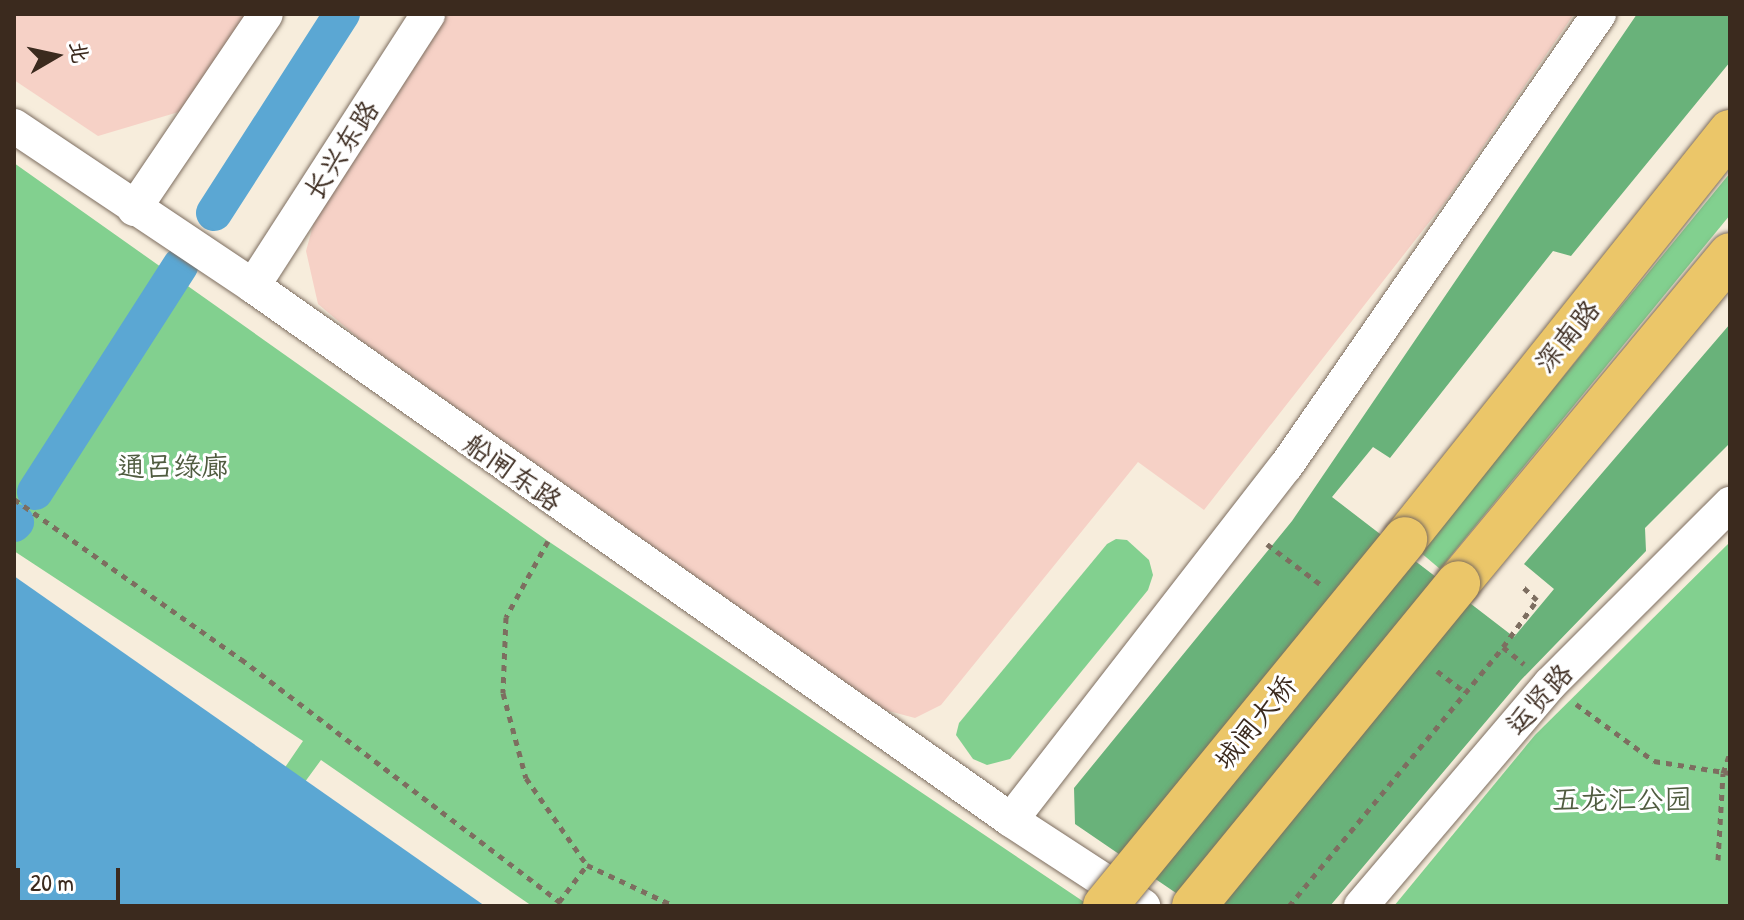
<!DOCTYPE html>
<meta charset="utf-8">
<style>
body{margin:0}
#map{position:relative;width:1744px;height:920px;overflow:hidden;background:#f7eddc;font-family:"Patrick Hand","LXGW WenKai TC",sans-serif}
div>[style]{position:absolute}
.built>*{inset:0;background:#f6d1c6}
.green>*{inset:0;background:#82d08f}
.forest>*{inset:0;background:#69b27a}
.water>*{inset:0;background:#5ba7d3}
.canal>*{height:36px;margin:-18px;padding:0 18px;transform-origin:18px;border-radius:18px;background:#5ba7d3}
.path>*{height:5px;margin-top:-2.5px;transform-origin:0;background:repeating-linear-gradient(90deg,#7d6e60 0 6px,transparent 0 12px)}
.roads{filter:drop-shadow(0 0 2px #7d6e60) drop-shadow(0 0 2px #7d6e60)}
.minor>*{height:34px;margin:-17px;padding:0 17px;transform-origin:17px;border-radius:17px;background:#fff}
.major>*{height:44px;margin:-22px;padding:0 22px;transform-origin:22px;border-radius:22px;background:#ebc669}
.bridges{filter:drop-shadow(0 0 2px #7d6e60) drop-shadow(0 0 2px #7d6e60)}
.major-bridge>*{height:44px;margin:-22px;padding:0 22px;transform-origin:22px;border-radius:22px;background:#ebc669}
span{translate:-50% -50%;white-space:nowrap;text-align:center;line-height:1.15;-webkit-text-stroke:6px #fff;paint-order:stroke}
.street-label{font-size:28px;color:#3b2a1e}
.park-label{font-size:28px;color:#505c40}
.frame{position:absolute;inset:0;border:16px solid #3b2a1e;pointer-events:none}
.north{position:absolute;left:16px;top:16px;width:80px;height:80px;-webkit-text-stroke:6px #fff;paint-order:stroke;rotate:81deg;font-size:22px;font-weight:700;line-height:32px;text-align:center;color:#3b2a1e}
.north::after{content:'';display:block;margin:auto;width:28px;height:36px;background:#3b2a1e;clip-path:polygon(50% 0,100% 100%,50% 72%,0 100%)}
.scale{position:absolute;left:16px;top:868px;width:104px;height:36px;box-sizing:border-box;border:4px solid #3b2a1e;border-top:0;padding-left:10px;font-size:24px;line-height:28px;white-space:nowrap;color:#3b2a1e;-webkit-text-stroke:6px #fff;paint-order:stroke}
</style>
<div id="map">
<div class="built">
<i style="clip-path:polygon(14px 14px,246px 14px,182px 111px,98px 136px,14px 80px)"></i>
<i style="clip-path:polygon(443px 14px,1574px 14px,1445px 202px,1204px 510px,1138px 462px,941px 705px,915px 718px,885px 710px,362px 341px,318px 304px,306px 251px,314px 222px)"></i>
</div>
<div class="green">
<i style="clip-path:polygon(14px 163px,548px 541px,1090px 906px,532px 906px,321px 760px,280px 816px,273px 785px,303px 741px,14px 551px)"></i>
<i style="clip-path:polygon(1730px 173px,1730px 215px,1440px 569px,1420px 552px)"></i>
<i style="clip-path:polygon(1116px 539px,1127px 540px,1149px 560px,1153px 575px,1148px 590px,1010px 759px,987px 765px,973px 759px,956px 735px,959px 723px,1107px 544px)"></i>
<i style="clip-path:polygon(1730px 542px,1730px 906px,1394px 906px,1535px 735px)"></i>
</div>
<div class="forest">
<i style="clip-path:polygon(1637px 14px,1730px 14px,1730px 62px,1571px 256px,1553px 251px,1390px 458px,1373px 447px,1332px 497px,1514px 637px,1554px 589px,1524px 564px,1730px 324px,1730px 443px,1645px 528px,1646px 551px,1521px 680px,1330px 906px,1195px 906px,1075px 824px,1074px 788px,1292px 521px)"></i>
</div>
<div class="water">
<i style="clip-path:polygon(14px 576px,485px 906px,14px 906px)"></i>
</div>
<div class="canal">
<i style="left:214px;top:213px;width:237px;rotate:-57.3deg"></i>
<i style="left:35px;top:492px;width:269px;rotate:-57.3deg"></i>
<i style="left:14px;top:524px;width:3px;rotate:-45deg"></i>
</div>
<div class="path">
<i style="left:14px;top:499px;width:278px;rotate:35.2deg"></i>
<i style="left:241px;top:659px;width:407px;rotate:37.3deg"></i>
<i style="left:548px;top:541px;width:87px;rotate:118.9deg"></i>
<i style="left:506px;top:617px;width:76px;rotate:92.3deg"></i>
<i style="left:503px;top:693px;width:88px;rotate:74.9deg"></i>
<i style="left:526px;top:778px;width:106px;rotate:55deg"></i>
<i style="left:587px;top:865px;width:96px;rotate:25.2deg"></i>
<i style="left:1267px;top:544px;width:66px;rotate:37deg"></i>
<i style="left:1503px;top:647px;width:58px;rotate:-54.1deg"></i>
<i style="left:1537px;top:600px;width:21px;rotate:-137deg"></i>
<i style="left:1437px;top:671px;width:35px;rotate:37deg"></i>
<i style="left:1576px;top:704px;width:97px;rotate:36.2deg"></i>
<i style="left:1654px;top:761px;width:77px;rotate:9deg"></i>
<i style="left:1718px;top:860px;width:87px;rotate:-86.7deg"></i>
<i style="left:1723px;top:773px;width:21px;rotate:-71deg"></i>
<i style="left:559px;top:902px;width:46px;rotate:-52.9deg"></i>
<i style="left:1289px;top:906px;width:336px;rotate:-50.4deg"></i>
<i style="left:1503px;top:647px;width:27px;rotate:39deg"></i>
</div>
<div class="roads">
<div class="minor">
<i style="left:14px;top:126px;width:288px;rotate:33.8deg"></i>
<i style="left:253px;top:286px;width:927px;rotate:35.16deg"></i>
<i style="left:1011px;top:820px;width:158px;rotate:33.1deg"></i>
<i style="left:134px;top:209px;width:235px;rotate:-55.9deg"></i>
<i style="left:253px;top:286px;width:323px;rotate:-57.2deg"></i>
<i style="left:1011px;top:820px;width:448px;rotate:-52.2deg"></i>
<i style="left:1286px;top:466px;width:550px;rotate:-55.3deg"></i>
<i style="left:1361px;top:906px;width:292px;rotate:-49.6deg"></i>
<i style="left:1550px;top:684px;width:255px;rotate:-45deg"></i>
</div>
<div class="major">
<i style="left:1405px;top:539px;width:521px;rotate:-51.39deg"></i>
<i style="left:1458px;top:583px;width:426px;rotate:-50.3deg"></i>
</div>
</div>
<div class="bridges">
<div class="major-bridge">
<i style="left:1105px;top:906px;width:474px;rotate:-50.7deg"></i>
<i style="left:1194px;top:906px;width:417px;rotate:-50.7deg"></i>
</div>
</div>
<div class="street-label">
<span style="left:341px;top:150px;rotate:-57deg">长兴东路</span>
<span style="left:1567px;top:336px;rotate:-51deg">深南路</span>
<span style="left:513px;top:472px;rotate:35deg">船闸东路</span>
<span style="left:1539px;top:699px;rotate:-48deg">运贤路</span>
<span style="left:1255px;top:722px;rotate:-51deg">城闸大桥</span>
</div>
<div class="park-label">
<span style="left:173px;top:466px">通吕绿廊</span>
<span style="left:1622px;top:799px">五龙汇公园</span>
</div>
<div class="frame"></div>
<div class="north">北</div>
<div class="scale">20 m</div>
</div>
